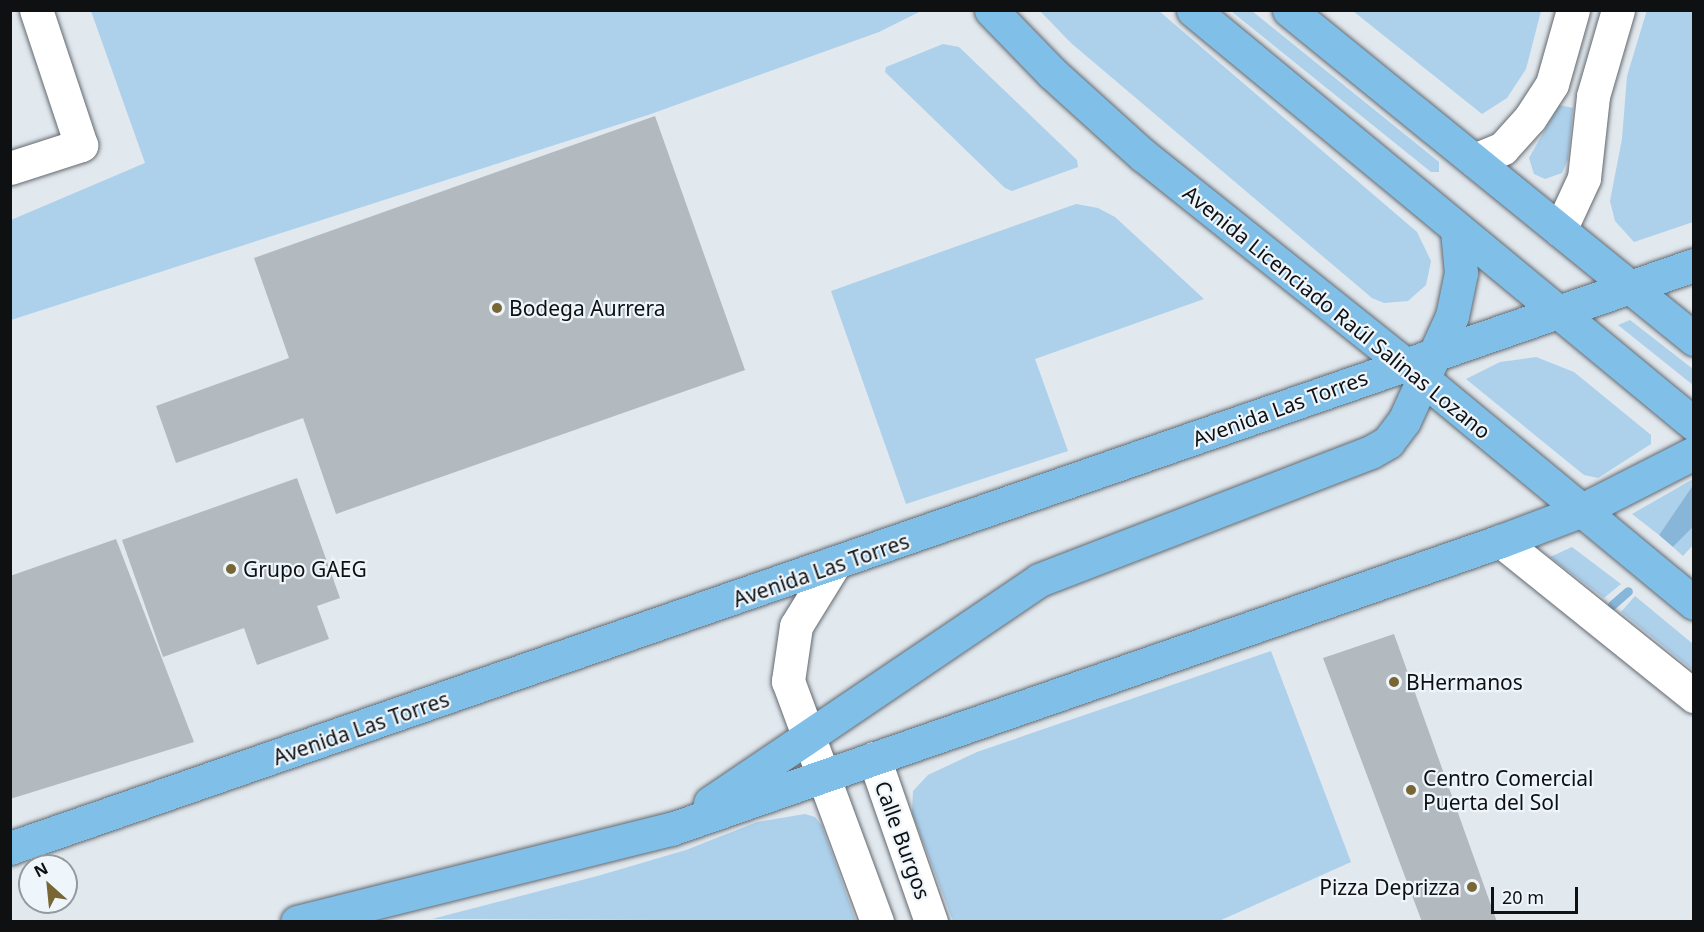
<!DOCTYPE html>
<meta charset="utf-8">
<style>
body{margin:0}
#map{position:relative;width:1704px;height:932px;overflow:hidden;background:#e1e8ee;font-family:"Noto Sans",sans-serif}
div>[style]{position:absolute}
.green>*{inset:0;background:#add0eb}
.water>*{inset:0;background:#88b6d9}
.stream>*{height:9px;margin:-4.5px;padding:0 4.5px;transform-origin:4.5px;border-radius:4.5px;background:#88b6d9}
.building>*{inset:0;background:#b2b9bf}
.roads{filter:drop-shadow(0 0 2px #63696f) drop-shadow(0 0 2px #63696f)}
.minor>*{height:33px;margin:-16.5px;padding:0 16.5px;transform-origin:16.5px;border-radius:16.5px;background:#fff}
.major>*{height:33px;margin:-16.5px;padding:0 16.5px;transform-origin:16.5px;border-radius:16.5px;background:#80c0e8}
.dots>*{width:16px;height:16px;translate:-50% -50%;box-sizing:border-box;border:3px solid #eef5fb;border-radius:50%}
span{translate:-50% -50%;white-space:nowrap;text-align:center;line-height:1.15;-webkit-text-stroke:4.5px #eef5fb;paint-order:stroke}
.poi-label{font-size:21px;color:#0e1012}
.left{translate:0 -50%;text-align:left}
.right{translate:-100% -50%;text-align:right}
.street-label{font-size:21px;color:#0e1012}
.frame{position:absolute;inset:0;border:12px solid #0e1012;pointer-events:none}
.north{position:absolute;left:18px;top:854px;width:60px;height:60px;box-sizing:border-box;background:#eef5fb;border:2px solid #94999e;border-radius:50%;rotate:333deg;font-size:16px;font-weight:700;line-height:24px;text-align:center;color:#0e1012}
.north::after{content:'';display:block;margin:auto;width:21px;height:27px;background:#786735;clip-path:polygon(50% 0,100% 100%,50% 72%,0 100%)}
.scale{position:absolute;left:1491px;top:887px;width:87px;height:27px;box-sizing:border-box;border:3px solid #0e1012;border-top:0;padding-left:8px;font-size:18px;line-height:21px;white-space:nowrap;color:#0e1012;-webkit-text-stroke:4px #eef5fb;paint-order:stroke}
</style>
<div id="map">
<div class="green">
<i style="clip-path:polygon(1647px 10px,1693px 11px,1693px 222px,1634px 242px,1615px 221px,1610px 201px,1622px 139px,1627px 76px)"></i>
<i style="clip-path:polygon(921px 11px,879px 32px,648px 115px,11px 320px,11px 220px,145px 163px,91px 11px)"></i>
<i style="clip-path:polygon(1040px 11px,1159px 11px,1417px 232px,1431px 261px,1426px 285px,1408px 301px,1384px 303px,1372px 298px,1071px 43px)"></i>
<i style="clip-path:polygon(1231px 11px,1252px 11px,1439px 162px,1439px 172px,1431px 172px)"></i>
<i style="clip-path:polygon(1353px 11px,1541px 11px,1526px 69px,1507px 98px,1482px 114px)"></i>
<i style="clip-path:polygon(943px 44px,959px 47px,1077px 160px,1078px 167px,1012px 191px,1005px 188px,885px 72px,886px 67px)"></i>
<i style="clip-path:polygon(1559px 105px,1573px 108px,1568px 159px,1562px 173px,1545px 179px,1534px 174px,1529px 158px)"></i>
<i style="clip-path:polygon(1076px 204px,1098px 208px,1115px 217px,1204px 299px,1035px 359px,1068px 451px,906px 504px,831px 291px)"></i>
<i style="clip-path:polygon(1630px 320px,1693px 369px,1693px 385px,1618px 325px)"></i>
<i style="clip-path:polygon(1536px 357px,1574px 372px,1651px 435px,1651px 444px,1598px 478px,1584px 475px,1466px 379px,1500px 362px)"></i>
<i style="clip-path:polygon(1693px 479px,1693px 485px,1659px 535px,1632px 514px)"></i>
<i style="clip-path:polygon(1693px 527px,1693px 545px,1683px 556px,1673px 547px)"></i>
<i style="clip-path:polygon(1572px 547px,1621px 584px,1604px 598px,1550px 557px)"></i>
<i style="clip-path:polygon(1635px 596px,1693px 644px,1693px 670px,1621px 612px)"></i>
<i style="clip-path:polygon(1271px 651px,1351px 862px,1219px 921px,953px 921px,912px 813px,913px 791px,928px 775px,977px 752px)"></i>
<i style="clip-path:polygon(805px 814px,815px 817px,822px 826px,856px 921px,432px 919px,601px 875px,686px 850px,757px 822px)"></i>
</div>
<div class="water">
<i style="clip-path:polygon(1693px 485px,1693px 527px,1673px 547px,1659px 535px)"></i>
</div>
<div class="stream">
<i style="left:1612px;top:605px;width:21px;rotate:-41deg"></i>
</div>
<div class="building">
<i style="clip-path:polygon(655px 116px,745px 370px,336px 514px,303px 418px,176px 463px,156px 406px,289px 358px,254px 258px)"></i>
<i style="clip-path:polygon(297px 478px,340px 598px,317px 606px,329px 639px,257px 665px,244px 628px,163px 657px,122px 540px)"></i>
<i style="clip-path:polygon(116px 539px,194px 742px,10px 799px,10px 576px)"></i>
<i style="clip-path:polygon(1394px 634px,1399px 648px,1497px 922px,1422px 922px,1323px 658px)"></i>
</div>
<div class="roads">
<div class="minor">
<i style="left:1474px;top:160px;width:31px;rotate:-22deg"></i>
<i style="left:1503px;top:148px;width:40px;rotate:-48deg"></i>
<i style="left:1530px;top:118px;width:40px;rotate:-57.1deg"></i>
<i style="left:1552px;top:84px;width:77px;rotate:-74.2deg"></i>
<i style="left:10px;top:168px;width:75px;rotate:-17.9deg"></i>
<i style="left:81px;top:145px;width:142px;rotate:-108.4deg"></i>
<i style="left:1560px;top:230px;width:57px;rotate:-65.2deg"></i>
<i style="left:1584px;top:178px;width:82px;rotate:-83.7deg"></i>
<i style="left:1593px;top:96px;width:90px;rotate:-73.8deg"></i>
<i style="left:1501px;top:541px;width:248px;rotate:38.8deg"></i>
<i style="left:833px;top:566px;width:70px;rotate:121.7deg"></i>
<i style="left:796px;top:626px;width:56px;rotate:98.3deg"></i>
<i style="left:788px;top:681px;width:257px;rotate:69.7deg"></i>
<i style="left:874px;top:758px;width:174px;rotate:70.8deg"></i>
</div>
<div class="major">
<i style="left:991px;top:10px;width:88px;rotate:45.9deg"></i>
<i style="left:1052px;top:73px;width:124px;rotate:42.1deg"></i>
<i style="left:1144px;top:156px;width:334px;rotate:38.6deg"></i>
<i style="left:1405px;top:364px;width:375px;rotate:39.6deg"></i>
<i style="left:1193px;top:10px;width:650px;rotate:39.57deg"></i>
<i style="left:1289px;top:10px;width:522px;rotate:39.09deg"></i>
<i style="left:710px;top:803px;width:397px;rotate:-34.1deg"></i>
<i style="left:1039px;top:580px;width:356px;rotate:-21.1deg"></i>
<i style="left:1371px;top:452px;width:20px;rotate:-30deg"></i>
<i style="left:1388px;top:442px;width:26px;rotate:-53deg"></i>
<i style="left:1404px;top:421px;width:115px;rotate:-65.4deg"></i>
<i style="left:1452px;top:316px;width:44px;rotate:-78.2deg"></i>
<i style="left:1461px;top:273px;width:42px;rotate:-95.4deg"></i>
<i style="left:10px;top:848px;width:1782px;rotate:-19.1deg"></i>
<i style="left:297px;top:922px;width:385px;rotate:-14deg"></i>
<i style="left:671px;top:829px;width:879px;rotate:-19.14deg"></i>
<i style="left:1501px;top:541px;width:85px;rotate:-20.8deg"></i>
<i style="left:1580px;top:511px;width:128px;rotate:-27deg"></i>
</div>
</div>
<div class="dots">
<i style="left:497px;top:308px;background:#786735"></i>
<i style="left:231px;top:569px;background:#786735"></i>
<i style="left:1394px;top:682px;background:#786735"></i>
<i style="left:1411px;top:790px;background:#786735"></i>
<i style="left:1472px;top:887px;background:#786735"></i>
</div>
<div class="poi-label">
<span class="left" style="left:509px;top:308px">Bodega Aurrera</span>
<span class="left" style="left:243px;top:569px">Grupo GAEG</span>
<span class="left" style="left:1406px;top:682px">BHermanos</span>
<span class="left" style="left:1423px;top:790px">Centro Comercial<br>Puerta del Sol</span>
<span class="right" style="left:1460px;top:887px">Pizza Deprizza</span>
</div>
<div class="street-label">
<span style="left:1337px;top:312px;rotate:39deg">Avenida Licenciado Raúl Salinas Lozano</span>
<span style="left:1280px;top:408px;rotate:-20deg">Avenida Las Torres</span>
<span style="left:821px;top:570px;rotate:-19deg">Avenida Las Torres</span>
<span style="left:361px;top:728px;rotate:-19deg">Avenida Las Torres</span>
<span style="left:903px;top:840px;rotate:70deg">Calle Burgos</span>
</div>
<div class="frame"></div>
<div class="north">N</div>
<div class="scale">20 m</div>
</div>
